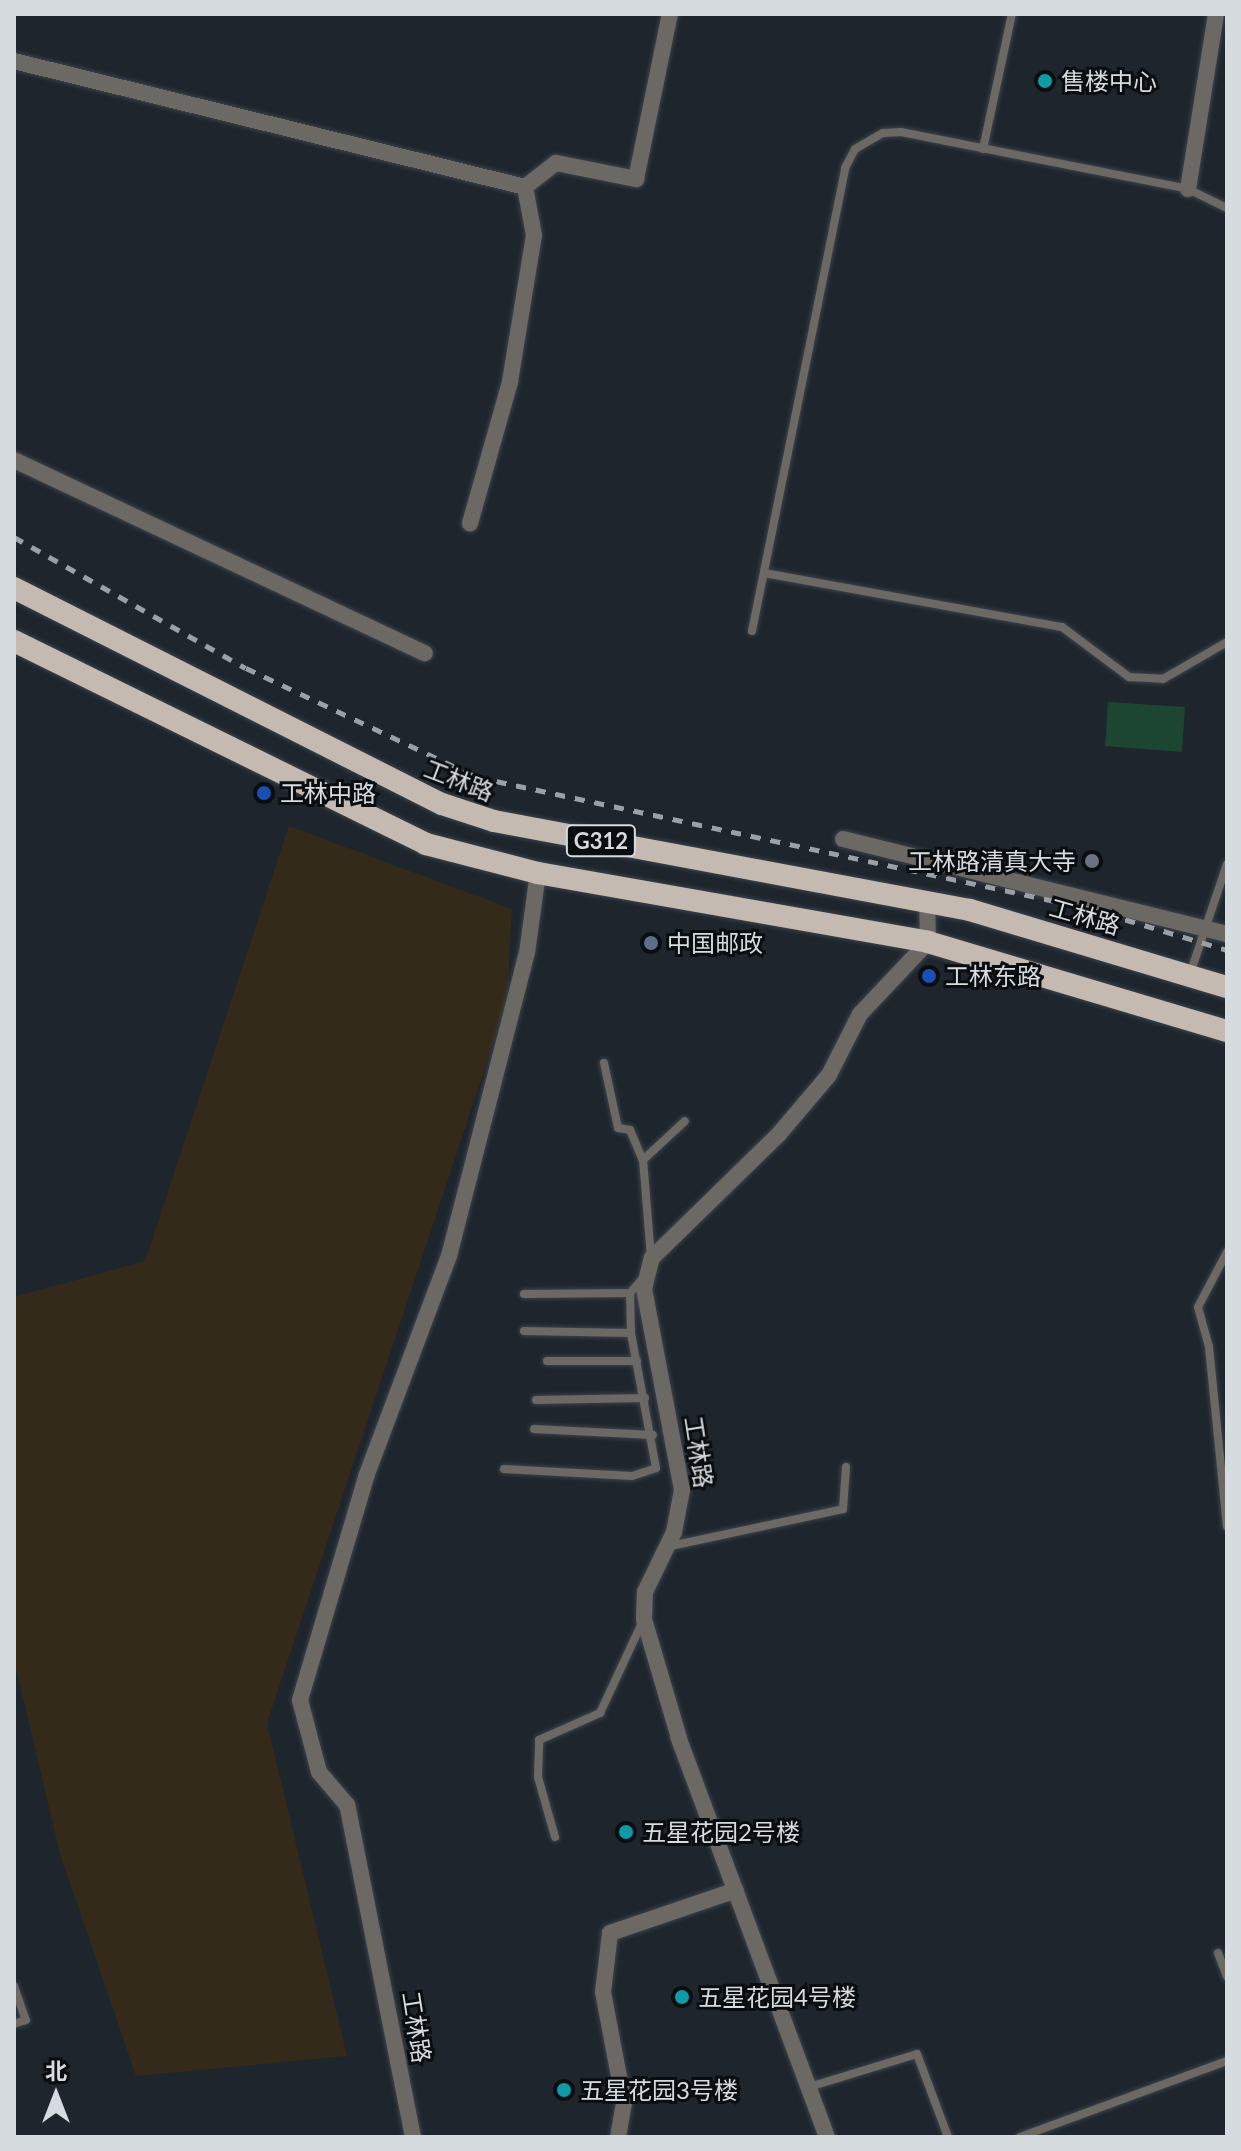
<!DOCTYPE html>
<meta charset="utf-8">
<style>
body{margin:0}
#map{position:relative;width:1241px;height:2151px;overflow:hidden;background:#1e252d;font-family:Lato,"Noto Sans SC",sans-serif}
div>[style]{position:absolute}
.industrial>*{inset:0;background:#332a1a}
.green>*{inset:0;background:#1c4631}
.roads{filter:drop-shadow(0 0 2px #3b424a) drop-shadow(0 0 2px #3b424a)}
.service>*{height:8px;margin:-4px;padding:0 4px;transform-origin:4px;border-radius:4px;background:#6c6864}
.minor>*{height:16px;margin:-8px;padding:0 8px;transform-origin:8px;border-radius:8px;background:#6c6864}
.trunk>*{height:22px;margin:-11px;padding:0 11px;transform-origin:11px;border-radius:11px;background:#c4bab1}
.rail>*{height:5px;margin-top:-2.5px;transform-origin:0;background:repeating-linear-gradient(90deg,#9aa0a6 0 10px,transparent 0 20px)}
.dots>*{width:22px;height:22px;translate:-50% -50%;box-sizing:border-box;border:4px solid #0b0e11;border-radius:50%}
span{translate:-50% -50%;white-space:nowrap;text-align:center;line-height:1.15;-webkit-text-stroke:6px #0b0e11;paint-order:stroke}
.shield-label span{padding:2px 6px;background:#0b0e11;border:2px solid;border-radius:6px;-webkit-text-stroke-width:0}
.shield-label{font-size:22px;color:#d6dbe0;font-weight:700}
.poi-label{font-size:24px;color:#d6dbe0}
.left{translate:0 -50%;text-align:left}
.right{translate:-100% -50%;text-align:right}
.street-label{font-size:24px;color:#d6dbe0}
.frame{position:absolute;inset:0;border:16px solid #d6dbe0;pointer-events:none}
.north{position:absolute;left:16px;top:2055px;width:80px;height:80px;-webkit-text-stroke:6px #0b0e11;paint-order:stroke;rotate:0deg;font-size:22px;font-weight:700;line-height:32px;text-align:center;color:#d6dbe0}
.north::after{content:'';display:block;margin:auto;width:28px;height:36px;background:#d6dbe0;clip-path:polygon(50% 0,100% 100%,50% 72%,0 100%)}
</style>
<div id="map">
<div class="industrial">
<i style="clip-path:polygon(289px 826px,512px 909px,507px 1002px,267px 1723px,347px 2056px,136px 2076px,60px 1854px,14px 1660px,14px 1297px,145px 1261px)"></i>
</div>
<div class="green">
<i style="clip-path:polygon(1108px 702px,1185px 707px,1182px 752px,1105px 746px)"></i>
</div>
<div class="roads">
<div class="service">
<i style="left:983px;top:149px;width:138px;rotate:-77.9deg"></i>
<i style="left:764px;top:573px;width:303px;rotate:10.3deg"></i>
<i style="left:1062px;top:627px;width:84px;rotate:36.7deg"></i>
<i style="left:1129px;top:677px;width:34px;rotate:3deg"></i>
<i style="left:1163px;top:679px;width:74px;rotate:-30deg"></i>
<i style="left:752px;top:631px;width:472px;rotate:-78.6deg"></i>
<i style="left:845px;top:168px;width:21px;rotate:-62deg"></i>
<i style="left:855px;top:149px;width:32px;rotate:-30deg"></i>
<i style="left:883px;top:133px;width:18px;rotate:-3deg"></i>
<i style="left:901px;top:132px;width:293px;rotate:11.2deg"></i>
<i style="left:1188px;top:189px;width:43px;rotate:26deg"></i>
<i style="left:1190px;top:974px;width:116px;rotate:-71.4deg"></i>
<i style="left:604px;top:1063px;width:66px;rotate:77.8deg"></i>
<i style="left:618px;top:1128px;width:12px;rotate:9deg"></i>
<i style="left:630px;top:1130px;width:33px;rotate:67deg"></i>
<i style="left:1227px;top:1252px;width:62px;rotate:117.8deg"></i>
<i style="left:1198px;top:1307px;width:41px;rotate:74.6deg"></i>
<i style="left:1209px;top:1347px;width:180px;rotate:84.3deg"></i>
<i style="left:651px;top:1257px;width:97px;rotate:-94.7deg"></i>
<i style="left:643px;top:1160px;width:57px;rotate:-42.9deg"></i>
<i style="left:524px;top:1294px;width:106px;rotate:-0.5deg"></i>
<i style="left:524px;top:1331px;width:107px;rotate:1.1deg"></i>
<i style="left:547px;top:1361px;width:90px"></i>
<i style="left:536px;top:1400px;width:109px;rotate:-1.1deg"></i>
<i style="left:534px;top:1429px;width:119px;rotate:2.9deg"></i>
<i style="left:504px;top:1469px;width:128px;rotate:3.1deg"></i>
<i style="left:632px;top:1476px;width:25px;rotate:-18deg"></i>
<i style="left:656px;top:1468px;width:137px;rotate:-100.5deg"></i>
<i style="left:631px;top:1333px;width:40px;rotate:-91.4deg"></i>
<i style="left:630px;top:1293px;width:20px;rotate:-49deg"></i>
<i style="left:666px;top:1547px;width:181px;rotate:-12.1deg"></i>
<i style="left:843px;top:1509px;width:42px;rotate:-85.9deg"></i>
<i style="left:555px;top:1837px;width:62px;rotate:-105.8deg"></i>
<i style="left:538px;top:1777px;width:37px;rotate:-88deg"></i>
<i style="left:539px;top:1740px;width:67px;rotate:-23.9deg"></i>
<i style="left:600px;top:1713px;width:99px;rotate:-65deg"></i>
<i style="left:1218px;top:1953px;width:25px;rotate:69deg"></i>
<i style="left:14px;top:1986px;width:36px;rotate:71deg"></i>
<i style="left:26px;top:2020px;width:13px;rotate:162deg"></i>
<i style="left:809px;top:2087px;width:113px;rotate:-17deg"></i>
<i style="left:917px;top:2054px;width:89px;rotate:69.5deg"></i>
<i style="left:1020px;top:2137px;width:221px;rotate:-20.2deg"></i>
</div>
<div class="minor">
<i style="left:14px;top:61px;width:526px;rotate:13.85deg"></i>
<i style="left:525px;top:187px;width:49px;rotate:79.4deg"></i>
<i style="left:534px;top:235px;width:149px;rotate:99.3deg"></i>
<i style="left:510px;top:382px;width:147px;rotate:105.8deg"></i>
<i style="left:525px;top:187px;width:39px;rotate:-38deg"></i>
<i style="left:556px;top:163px;width:82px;rotate:11.3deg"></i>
<i style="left:636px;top:179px;width:168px;rotate:-78.4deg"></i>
<i style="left:1188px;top:189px;width:177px;rotate:-80.9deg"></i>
<i style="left:14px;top:460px;width:454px;rotate:25.2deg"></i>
<i style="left:843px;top:839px;width:396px;rotate:13.9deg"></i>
<i style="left:413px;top:2137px;width:338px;rotate:-101.2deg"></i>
<i style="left:347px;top:1805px;width:43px;rotate:-130.3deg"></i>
<i style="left:319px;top:1772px;width:74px;rotate:-104.8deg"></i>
<i style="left:300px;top:1700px;width:236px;rotate:-73.5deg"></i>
<i style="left:367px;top:1474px;width:233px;rotate:-69.4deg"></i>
<i style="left:449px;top:1256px;width:313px;rotate:-75.6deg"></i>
<i style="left:527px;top:953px;width:81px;rotate:-82.2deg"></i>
<i style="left:618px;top:2137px;width:35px;rotate:-80deg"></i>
<i style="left:624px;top:2103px;width:113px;rotate:-100.7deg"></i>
<i style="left:603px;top:1992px;width:59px;rotate:-83.2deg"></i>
<i style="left:610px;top:1933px;width:133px;rotate:-18.8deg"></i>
<i style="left:827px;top:2137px;width:426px;rotate:-110.4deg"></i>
<i style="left:679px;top:1738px;width:124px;rotate:-106.4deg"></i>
<i style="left:644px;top:1619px;width:27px;rotate:-88deg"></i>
<i style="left:645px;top:1592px;width:67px;rotate:-64.2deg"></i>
<i style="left:674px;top:1532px;width:43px;rotate:-79.2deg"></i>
<i style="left:682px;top:1490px;width:205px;rotate:-100.7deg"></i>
<i style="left:644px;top:1289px;width:32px;rotate:-76deg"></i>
<i style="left:652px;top:1258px;width:177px;rotate:-44.3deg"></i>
<i style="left:779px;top:1134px;width:77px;rotate:-49.7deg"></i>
<i style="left:829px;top:1075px;width:68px;rotate:-63.1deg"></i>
<i style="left:860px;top:1014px;width:99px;rotate:-46.6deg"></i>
<i style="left:928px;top:942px;width:42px;rotate:-91.4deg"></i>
</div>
<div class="trunk">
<i style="left:14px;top:588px;width:479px;rotate:26.8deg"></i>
<i style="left:442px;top:804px;width:55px;rotate:18.1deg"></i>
<i style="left:494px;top:821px;width:484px;rotate:10.6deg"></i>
<i style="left:970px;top:910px;width:268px;rotate:16.7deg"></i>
<i style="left:14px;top:641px;width:459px;rotate:26.2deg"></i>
<i style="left:426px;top:844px;width:116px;rotate:14.5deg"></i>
<i style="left:538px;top:873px;width:396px;rotate:10deg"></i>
<i style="left:928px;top:942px;width:312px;rotate:16.6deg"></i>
</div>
</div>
<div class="rail">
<i style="left:14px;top:537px;width:266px;rotate:29.5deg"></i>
<i style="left:246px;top:668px;width:255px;rotate:25.3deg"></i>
<i style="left:477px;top:777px;width:624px;rotate:12.12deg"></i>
<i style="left:1087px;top:908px;width:146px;rotate:16.7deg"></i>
</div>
<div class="dots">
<i style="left:1045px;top:81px;background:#0f9aa8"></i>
<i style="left:264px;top:793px;background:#1a4fb4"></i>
<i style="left:1092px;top:861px;background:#6b7280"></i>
<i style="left:651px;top:943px;background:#5c6f8a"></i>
<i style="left:929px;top:976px;background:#1a4fb4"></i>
<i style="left:626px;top:1832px;background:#0f9aa8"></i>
<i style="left:682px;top:1997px;background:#0f9aa8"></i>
<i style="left:564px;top:2090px;background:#0f9aa8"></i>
</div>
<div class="shield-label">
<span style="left:601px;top:841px">G312</span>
</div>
<div class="poi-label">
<span class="left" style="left:1061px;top:81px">售楼中心</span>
<span class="left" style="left:280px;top:793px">工林中路</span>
<span class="right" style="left:1076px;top:861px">工林路清真大寺</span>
<span class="left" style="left:667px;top:943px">中国邮政</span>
<span class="left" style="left:945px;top:976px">工林东路</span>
<span class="left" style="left:642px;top:1832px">五星花园2号楼</span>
<span class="left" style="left:698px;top:1997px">五星花园4号楼</span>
<span class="left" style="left:580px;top:2090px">五星花园3号楼</span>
</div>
<div class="street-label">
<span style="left:459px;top:780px;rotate:21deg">工林路</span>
<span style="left:1085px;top:916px;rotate:16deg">工林路</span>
<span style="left:699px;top:1452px;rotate:81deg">工林路</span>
<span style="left:417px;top:2027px;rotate:81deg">工林路</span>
</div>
<div class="frame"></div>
<div class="north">北</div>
</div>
